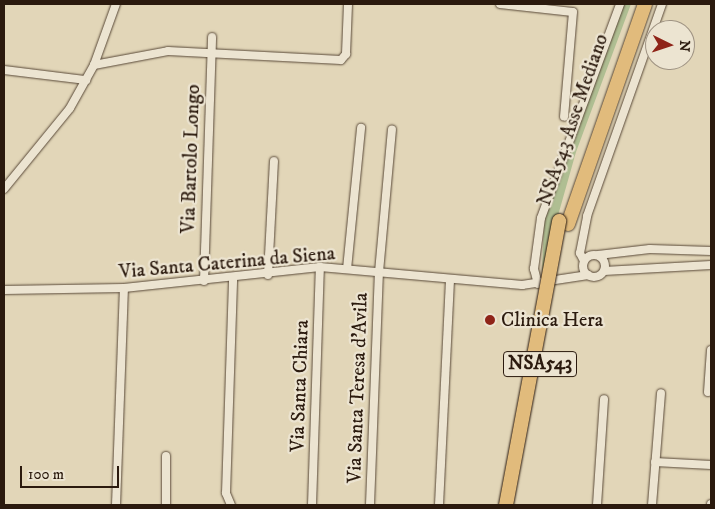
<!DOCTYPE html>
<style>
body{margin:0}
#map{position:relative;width:715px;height:509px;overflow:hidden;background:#e2d6b8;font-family:"IM FELL DW Pica",serif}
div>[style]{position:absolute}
.green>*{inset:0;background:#afbe92}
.roads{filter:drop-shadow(0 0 1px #594938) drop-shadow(0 0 1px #594938)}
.street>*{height:8px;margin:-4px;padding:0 4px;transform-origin:4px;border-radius:4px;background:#ece4d1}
.street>.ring{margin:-4px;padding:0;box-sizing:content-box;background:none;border:8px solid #ece4d1;border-radius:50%}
.highway>*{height:14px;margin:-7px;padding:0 7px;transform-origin:7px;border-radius:7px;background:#e1bb7c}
.bridges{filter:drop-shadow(0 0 1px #2b1a0e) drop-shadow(0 0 1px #2b1a0e)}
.highway-bridge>*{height:14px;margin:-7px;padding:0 7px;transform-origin:7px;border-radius:7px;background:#e1bb7c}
.dots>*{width:14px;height:14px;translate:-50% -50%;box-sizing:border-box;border:2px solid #ece4d1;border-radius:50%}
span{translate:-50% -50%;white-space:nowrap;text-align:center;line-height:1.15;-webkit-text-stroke:4.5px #ece4d1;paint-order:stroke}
.shield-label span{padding:1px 4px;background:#ece4d1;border:1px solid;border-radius:4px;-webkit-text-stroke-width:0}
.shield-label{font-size:19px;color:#2b1a0e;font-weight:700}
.street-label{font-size:20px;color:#2b1a0e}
.poi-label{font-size:20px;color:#2b1a0e}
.left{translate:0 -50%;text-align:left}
.frame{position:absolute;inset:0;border:5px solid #2b1a0e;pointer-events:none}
.north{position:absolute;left:645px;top:20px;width:50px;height:50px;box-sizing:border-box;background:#ece4d1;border:1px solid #9f9383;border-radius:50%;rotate:94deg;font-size:14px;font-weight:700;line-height:20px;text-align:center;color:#2b1a0e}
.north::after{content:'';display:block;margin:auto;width:18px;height:22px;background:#8f2418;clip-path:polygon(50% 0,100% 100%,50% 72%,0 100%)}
.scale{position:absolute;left:20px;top:466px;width:99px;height:22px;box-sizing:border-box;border:2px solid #2b1a0e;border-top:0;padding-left:6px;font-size:15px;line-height:18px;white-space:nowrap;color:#2b1a0e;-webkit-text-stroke:4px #ece4d1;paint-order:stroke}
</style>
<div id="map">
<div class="green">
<i style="clip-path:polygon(623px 4px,631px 4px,576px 152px,542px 272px,544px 219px)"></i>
</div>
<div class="roads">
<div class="street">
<i style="left:500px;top:4px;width:73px;rotate:6.3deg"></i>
<i style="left:573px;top:12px;width:105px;rotate:94.9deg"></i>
<i style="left:94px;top:65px;width:75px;rotate:-10.7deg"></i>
<i style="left:168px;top:51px;width:173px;rotate:3deg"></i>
<i style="left:341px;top:60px;width:8px;rotate:-50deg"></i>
<i style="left:346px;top:54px;width:50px;rotate:-87.7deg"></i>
<i style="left:4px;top:70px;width:83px;rotate:7deg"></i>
<i style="left:4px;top:189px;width:104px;rotate:-50.8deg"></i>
<i style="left:70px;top:108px;width:49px;rotate:-60.8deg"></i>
<i style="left:94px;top:65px;width:65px;rotate:-70.2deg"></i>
<i class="ring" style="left:583px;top:255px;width:14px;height:14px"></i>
<i style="left:598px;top:255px;width:52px;rotate:-6.6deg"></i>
<i style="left:650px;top:249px;width:61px;rotate:1.9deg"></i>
<i style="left:584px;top:261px;width:9px;rotate:-117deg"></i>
<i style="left:580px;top:253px;width:38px;rotate:-79deg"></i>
<i style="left:587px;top:216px;width:225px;rotate:-70.5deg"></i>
<i style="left:347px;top:269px;width:142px;rotate:-84.3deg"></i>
<i style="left:604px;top:271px;width:107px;rotate:-3.2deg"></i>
<i style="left:268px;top:275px;width:114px;rotate:-87deg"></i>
<i style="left:204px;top:281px;width:244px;rotate:-88.1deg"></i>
<i style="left:538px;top:284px;width:16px;rotate:-105deg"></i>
<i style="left:534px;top:269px;width:51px;rotate:-82.2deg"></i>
<i style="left:541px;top:218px;width:228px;rotate:-69.7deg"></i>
<i style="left:4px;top:290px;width:120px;rotate:-1deg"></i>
<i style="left:124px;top:288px;width:197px;rotate:-6.1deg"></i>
<i style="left:320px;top:267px;width:203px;rotate:5.1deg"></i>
<i style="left:522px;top:285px;width:67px;rotate:-8.6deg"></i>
<i style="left:708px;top:392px;width:42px;rotate:-85.9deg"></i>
<i style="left:166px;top:456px;width:49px;rotate:90deg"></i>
<i style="left:655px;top:462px;width:56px;rotate:3.1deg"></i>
<i style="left:116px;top:505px;width:217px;rotate:-87.9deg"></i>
<i style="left:231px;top:505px;width:13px;rotate:-113deg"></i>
<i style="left:226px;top:493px;width:214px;rotate:-88.1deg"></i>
<i style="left:312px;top:505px;width:238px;rotate:-88.1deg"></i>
<i style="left:370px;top:505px;width:233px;rotate:-87.8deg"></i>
<i style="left:379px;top:272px;width:143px;rotate:-84.8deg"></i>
<i style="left:439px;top:505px;width:226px;rotate:-87.2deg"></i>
<i style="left:597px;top:505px;width:106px;rotate:-86.2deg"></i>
<i style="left:652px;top:505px;width:112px;rotate:-85.4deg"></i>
<i style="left:711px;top:505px;width:1px;rotate:-90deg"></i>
</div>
<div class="highway">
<i style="left:568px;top:224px;width:233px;rotate:-70.7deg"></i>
</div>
</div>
<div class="bridges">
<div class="highway-bridge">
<i style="left:506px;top:505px;width:289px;rotate:-79.4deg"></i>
</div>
</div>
<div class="dots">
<i style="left:490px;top:320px;background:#8f2418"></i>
</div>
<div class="shield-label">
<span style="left:540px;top:364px">NSA543</span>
</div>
<div class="street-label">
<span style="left:573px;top:120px;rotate:-71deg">NSA543 Asse Mediano</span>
<span style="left:191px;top:159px;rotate:-88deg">Via Bartolo Longo</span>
<span style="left:227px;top:263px;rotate:-5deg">Via Santa Caterina da Siena</span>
<span style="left:300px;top:386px;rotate:-88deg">Via Santa Chiara</span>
<span style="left:358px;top:388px;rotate:-88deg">Via Santa Teresa d'Avila</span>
</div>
<div class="poi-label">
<span class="left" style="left:501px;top:320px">Clinica Hera</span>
</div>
<div class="frame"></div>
<div class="north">N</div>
<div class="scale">100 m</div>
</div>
